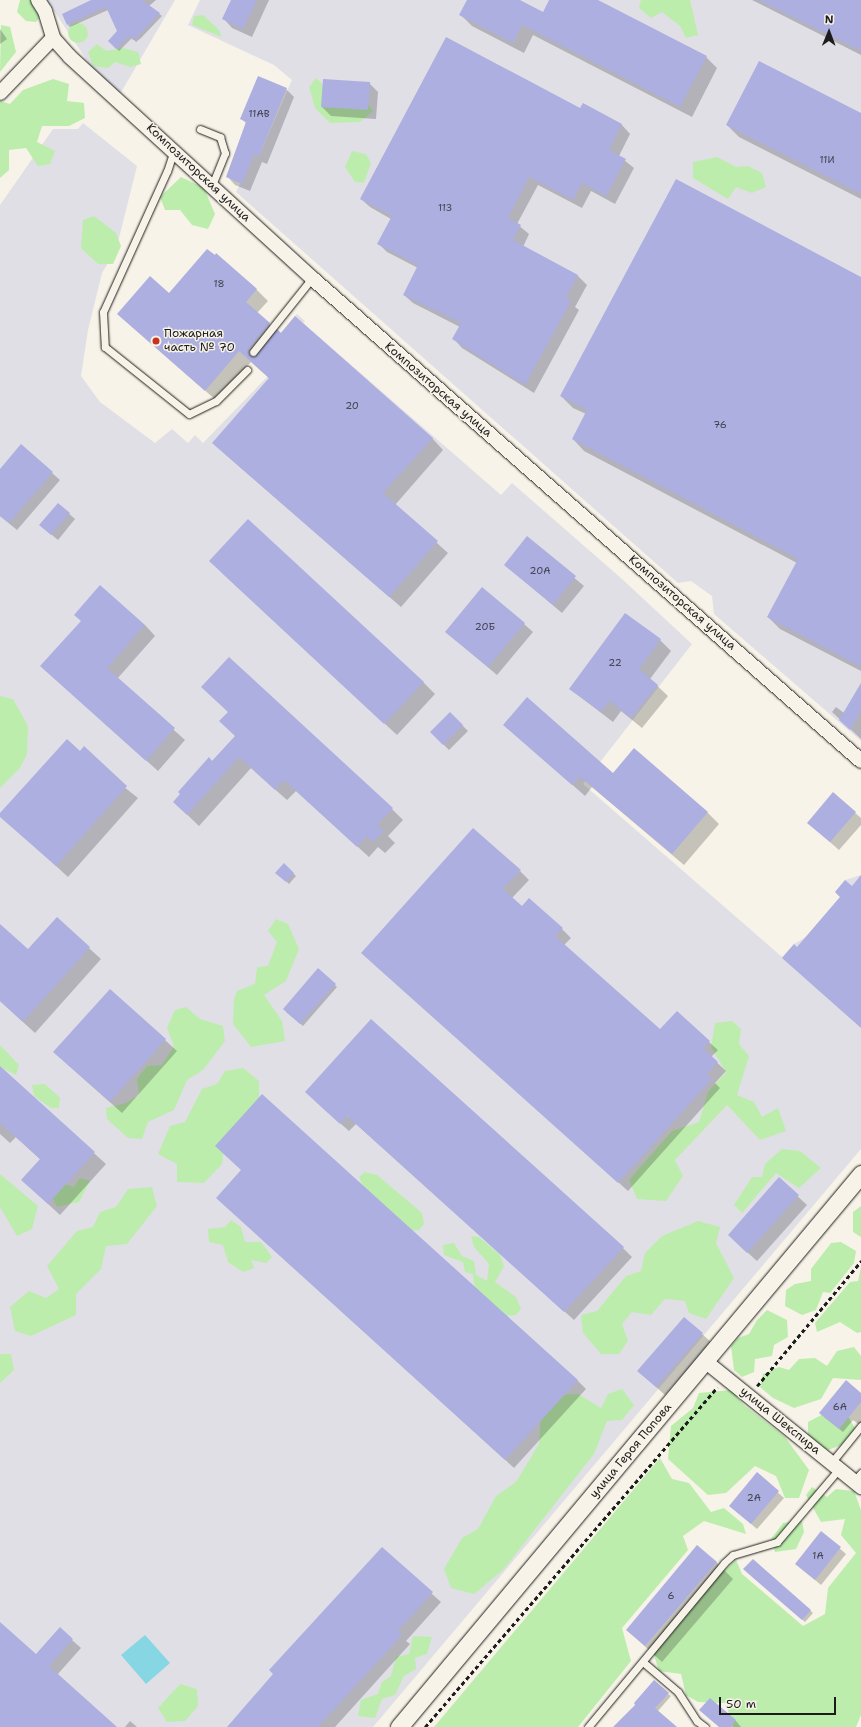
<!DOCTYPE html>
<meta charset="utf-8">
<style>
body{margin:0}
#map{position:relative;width:861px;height:1727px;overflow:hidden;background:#f7f3e8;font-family:"Shantell Sans",sans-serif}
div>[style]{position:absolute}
.built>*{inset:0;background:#e0dfe6}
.green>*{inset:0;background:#bcedac}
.round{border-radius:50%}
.water>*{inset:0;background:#86d6e3}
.shadow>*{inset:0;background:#0003}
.building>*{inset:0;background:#acafe0}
.path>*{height:2.5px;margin-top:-1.25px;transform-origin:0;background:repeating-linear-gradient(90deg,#1c1c1c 0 4px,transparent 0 7px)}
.roads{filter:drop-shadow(0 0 1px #1c1c1c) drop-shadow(0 0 1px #1c1c1c)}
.service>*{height:7px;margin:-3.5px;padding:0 3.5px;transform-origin:3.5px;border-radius:3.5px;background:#f7f3e8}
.minor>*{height:14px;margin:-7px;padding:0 7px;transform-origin:7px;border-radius:7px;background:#f7f3e8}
.tertiary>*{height:17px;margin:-8.5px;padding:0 8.5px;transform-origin:8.5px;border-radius:8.5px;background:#f7f3e8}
.dots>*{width:11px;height:11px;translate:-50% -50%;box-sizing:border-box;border:2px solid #f7f3e8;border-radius:50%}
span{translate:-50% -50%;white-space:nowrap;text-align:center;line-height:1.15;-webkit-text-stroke:3px #f7f3e8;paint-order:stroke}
.number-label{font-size:10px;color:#40414d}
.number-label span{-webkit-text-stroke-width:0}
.street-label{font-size:12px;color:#1c1c1c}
.poi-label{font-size:12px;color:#1c1c1c}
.left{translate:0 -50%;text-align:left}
.north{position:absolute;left:809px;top:12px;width:40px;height:40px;-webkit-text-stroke:3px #f7f3e8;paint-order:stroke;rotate:1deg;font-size:11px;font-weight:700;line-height:16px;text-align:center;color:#1c1c1c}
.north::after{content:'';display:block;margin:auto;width:14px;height:18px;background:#1c1c1c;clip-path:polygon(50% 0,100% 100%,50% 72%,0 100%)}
.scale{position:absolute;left:719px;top:1697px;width:117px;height:18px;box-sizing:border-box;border:2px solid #1c1c1c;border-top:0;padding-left:5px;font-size:12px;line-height:14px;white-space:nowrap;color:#1c1c1c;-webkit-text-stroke:3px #f7f3e8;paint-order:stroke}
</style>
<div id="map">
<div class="built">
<i style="clip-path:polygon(47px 0,175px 0,120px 94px,91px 67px)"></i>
<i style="clip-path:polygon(200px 0,861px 0,861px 741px,714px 614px,712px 596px,691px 581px,678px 583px,236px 192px,254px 155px,259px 156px,292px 80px,274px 65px,188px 25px)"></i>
<i style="clip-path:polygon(83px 123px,137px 166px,116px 250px,102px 273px,88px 330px,81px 376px,100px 402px,155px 443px,172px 429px,188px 443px,195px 435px,203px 443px,270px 374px,253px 364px,297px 314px,305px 321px,303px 323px,501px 495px,512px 483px,622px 579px,692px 644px,583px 784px,782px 957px,794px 944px,806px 937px,840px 897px,835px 892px,845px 880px,861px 875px,861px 1149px,373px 1727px,0 1727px,0 205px,53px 129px,78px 129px)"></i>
</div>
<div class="green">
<i style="clip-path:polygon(20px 0,35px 0,42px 14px,36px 22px,26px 21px,17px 12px)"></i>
<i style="clip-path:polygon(641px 0,690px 0,698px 35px,686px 38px,680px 26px,662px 12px,651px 18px,639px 8px)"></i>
<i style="clip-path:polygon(203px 15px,219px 30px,222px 37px,192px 25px,194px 16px)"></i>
<i class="round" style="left:68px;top:23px;width:20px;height:20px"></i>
<i style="clip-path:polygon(1px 25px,10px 27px,16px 52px,0 72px)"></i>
<i style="clip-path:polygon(97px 44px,106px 51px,123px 48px,138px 52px,141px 64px,130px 67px,115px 62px,108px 68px,93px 66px,88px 52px)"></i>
<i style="clip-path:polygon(316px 78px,333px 94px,364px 99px,373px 111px,360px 122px,330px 123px,315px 108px,309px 87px)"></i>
<i style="clip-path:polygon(53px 79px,69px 84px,67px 101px,84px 103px,85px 118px,69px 126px,42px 126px,37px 142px,55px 151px,50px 164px,38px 166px,26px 148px,9px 150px,9px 170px,0 178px,0 101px,10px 104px,23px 90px)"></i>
<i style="clip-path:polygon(352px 151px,366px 154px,371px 163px,364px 183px,355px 182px,345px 167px)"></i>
<i style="clip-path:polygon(717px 157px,736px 167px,748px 166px,762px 173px,766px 187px,752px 193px,736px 187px,728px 199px,693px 178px,693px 162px)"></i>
<i style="clip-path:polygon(181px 177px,204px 188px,215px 214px,208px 229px,192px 225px,180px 210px,165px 210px,160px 197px)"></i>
<i style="clip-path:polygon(94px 216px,116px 233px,121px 246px,113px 264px,98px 264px,81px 248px,83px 220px)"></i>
<i style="clip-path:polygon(0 696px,13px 699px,28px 726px,27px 754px,20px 768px,0 788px)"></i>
<i style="clip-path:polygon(276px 919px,288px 924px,299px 949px,286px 981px,264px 995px,282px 1021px,285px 1041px,251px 1047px,233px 1024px,234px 999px,237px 991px,255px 984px,257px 967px,268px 966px,277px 942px,268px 931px)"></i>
<i style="clip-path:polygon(186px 1007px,200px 1019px,223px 1026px,225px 1041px,203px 1070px,187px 1080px,174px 1110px,148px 1122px,142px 1139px,128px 1138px,107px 1119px,106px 1108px,126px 1103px,139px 1095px,137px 1079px,147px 1066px,162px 1065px,174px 1046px,167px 1028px,175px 1010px)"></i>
<i style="clip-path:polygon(732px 1021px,741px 1029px,739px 1044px,749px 1056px,737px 1095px,754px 1102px,762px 1117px,778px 1108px,786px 1131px,760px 1140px,727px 1105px,675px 1160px,683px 1176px,666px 1201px,637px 1199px,629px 1180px,672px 1131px,699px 1122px,708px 1092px,726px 1072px,711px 1047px,715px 1023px)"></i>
<i style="clip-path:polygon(0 1045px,19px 1065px,16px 1075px,0 1067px)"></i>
<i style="clip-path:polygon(243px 1068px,259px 1081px,259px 1115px,225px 1141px,222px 1164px,204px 1183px,177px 1182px,177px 1164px,158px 1154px,170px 1126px,185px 1122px,202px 1089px,217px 1084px,225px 1071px)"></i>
<i style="clip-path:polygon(45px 1084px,60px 1098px,59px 1108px,51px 1108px,34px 1096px,32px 1085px)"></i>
<i style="clip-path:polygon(782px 1149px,800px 1151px,821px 1168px,799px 1188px,776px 1173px,742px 1213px,734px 1205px,752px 1177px,762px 1177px,765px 1164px)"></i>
<i style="clip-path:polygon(365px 1172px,377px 1175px,422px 1213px,424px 1224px,419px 1230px,408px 1231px,366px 1192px,359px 1177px)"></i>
<i style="clip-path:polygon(0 1174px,38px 1206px,32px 1229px,17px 1236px,0 1207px)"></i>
<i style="clip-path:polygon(80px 1178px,90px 1181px,79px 1202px,57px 1207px,50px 1193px,64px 1184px,74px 1187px)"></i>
<i style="clip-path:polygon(152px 1187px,157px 1206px,127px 1244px,106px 1246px,101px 1269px,76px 1294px,76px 1315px,31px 1336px,15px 1331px,10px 1307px,29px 1291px,46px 1298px,59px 1289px,47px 1266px,77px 1231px,93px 1227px,100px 1212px,116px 1207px,128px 1189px)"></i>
<i style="clip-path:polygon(861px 1206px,861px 1237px,853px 1232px,853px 1212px)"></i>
<i style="clip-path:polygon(231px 1220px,241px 1227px,245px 1242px,261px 1242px,272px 1257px,266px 1263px,251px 1260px,254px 1268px,243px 1272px,228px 1262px,223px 1245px,209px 1242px,208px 1229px,225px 1227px)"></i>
<i style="clip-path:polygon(698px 1221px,720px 1227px,716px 1243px,734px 1278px,706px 1319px,689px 1313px,685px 1301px,665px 1299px,651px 1315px,632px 1312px,622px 1324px,628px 1341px,619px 1354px,601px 1354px,583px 1333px,581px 1315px,597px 1311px,626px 1276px,641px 1271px,645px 1253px,662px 1236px)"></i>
<i style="clip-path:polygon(471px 1236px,479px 1237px,500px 1255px,504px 1266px,495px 1282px,516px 1297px,521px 1309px,516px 1315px,501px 1316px,475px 1293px,473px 1274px,465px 1272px,463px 1262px,444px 1255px,443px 1245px,454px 1243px,462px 1256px,474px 1261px,476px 1275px,487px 1281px,489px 1264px,474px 1247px)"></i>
<i style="clip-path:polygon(841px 1242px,856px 1251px,854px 1263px,830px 1293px,823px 1292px,816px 1310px,802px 1315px,785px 1306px,786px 1290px,795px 1284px,811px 1281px,811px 1269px,831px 1243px)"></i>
<i style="clip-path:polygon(861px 1267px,861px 1332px,857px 1333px,840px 1322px,817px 1332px,815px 1323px,850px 1282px,858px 1281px)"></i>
<i style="clip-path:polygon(767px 1310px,787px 1320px,788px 1337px,774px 1345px,772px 1356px,755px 1359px,754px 1372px,742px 1377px,734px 1370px,731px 1346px,738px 1338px,749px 1334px,757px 1320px)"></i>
<i style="clip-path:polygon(854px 1347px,861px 1356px,861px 1380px,833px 1378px,821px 1399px,794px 1408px,773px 1398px,760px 1387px,763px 1374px,779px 1367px,789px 1370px,799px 1359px,815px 1358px,827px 1366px,837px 1351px)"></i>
<i style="clip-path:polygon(0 1354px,11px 1354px,14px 1370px,0 1383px)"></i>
<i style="clip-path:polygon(622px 1389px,634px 1405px,622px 1420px,607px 1421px,594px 1454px,503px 1570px,474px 1594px,451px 1588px,444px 1569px,462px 1538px,478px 1529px,496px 1496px,516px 1482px,539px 1444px,541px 1414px,557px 1395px,578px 1394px,601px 1408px,608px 1394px)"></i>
<i style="clip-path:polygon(731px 1390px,744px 1405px,785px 1437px,809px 1470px,799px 1498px,785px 1498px,776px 1476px,755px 1466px,726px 1493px,708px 1495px,668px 1459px,671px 1426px,693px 1408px,699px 1393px)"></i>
<i style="clip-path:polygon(829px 1411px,847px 1415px,855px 1428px,850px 1442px,828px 1450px,808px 1439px,808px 1422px)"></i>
<i style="clip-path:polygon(660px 1458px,672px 1479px,689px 1483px,711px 1512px,724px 1508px,743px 1524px,746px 1534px,704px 1521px,683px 1536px,688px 1550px,622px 1628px,631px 1661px,578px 1727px,434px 1727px)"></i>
<i style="clip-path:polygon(812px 1487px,827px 1497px,836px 1489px,854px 1491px,861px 1510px,861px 1715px,856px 1727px,733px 1727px,726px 1703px,698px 1702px,686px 1695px,681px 1674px,659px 1671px,651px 1646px,677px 1614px,694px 1608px,698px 1594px,736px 1560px,742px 1574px,803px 1626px,825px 1614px,828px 1588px,856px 1553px,841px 1535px,845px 1519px,821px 1522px,806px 1495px)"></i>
<i style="clip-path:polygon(802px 1521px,804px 1532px,796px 1549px,775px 1552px,771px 1539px,783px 1523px)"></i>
<i style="clip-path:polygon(413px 1636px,432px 1637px,427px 1654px,415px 1658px,416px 1669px,404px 1676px,395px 1695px,382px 1699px,375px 1718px,358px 1716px,361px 1700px,378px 1694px,382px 1682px,391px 1676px,396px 1657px,409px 1654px)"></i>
<i style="clip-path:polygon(180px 1684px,197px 1689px,198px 1706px,185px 1721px,167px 1722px,158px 1708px)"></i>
</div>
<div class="water">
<i style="clip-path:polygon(145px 1635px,170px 1663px,146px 1684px,121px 1655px)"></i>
</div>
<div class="shadow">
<i style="clip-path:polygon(94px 0,156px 0,149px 6px,162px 16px,141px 38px,136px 42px,132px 38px,119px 51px,109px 41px,118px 31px,108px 10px,70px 27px,68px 25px)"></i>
<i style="clip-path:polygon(232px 0,269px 0,252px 37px,232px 28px,224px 19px)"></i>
<i style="clip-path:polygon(468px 0,518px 0,544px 13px,551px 0,596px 0,706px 57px,717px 68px,692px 117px,533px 35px,524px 53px,472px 26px,461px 15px)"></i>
<i style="clip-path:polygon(752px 0,861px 0,861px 55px)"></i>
<i style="clip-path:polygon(0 29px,7px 39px,0 44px)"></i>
<i style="clip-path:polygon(369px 83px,378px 92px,376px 119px,331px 116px,322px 107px)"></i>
<i style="clip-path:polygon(286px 89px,294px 97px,267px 164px,262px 162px,250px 191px,235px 185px,227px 176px,246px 123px,242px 119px)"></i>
<i style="clip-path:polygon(580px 109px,622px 125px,630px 134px,619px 156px,634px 168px,615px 204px,591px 191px,582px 208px,538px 185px,517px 224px,529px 234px,523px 247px,578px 276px,587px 285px,575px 307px,579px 310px,534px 393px,462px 348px,454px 339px,460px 327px,413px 303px,404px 295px,418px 268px,387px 252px,378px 243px,391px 219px,370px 207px,361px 199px)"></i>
<i style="clip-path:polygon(861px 114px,861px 199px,739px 137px,727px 125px)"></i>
<i style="clip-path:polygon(861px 278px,861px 671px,780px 629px,768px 617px,797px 563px,584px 451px,573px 439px,586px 414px,573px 408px,561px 396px)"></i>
<i style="clip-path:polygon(256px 289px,268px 301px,257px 313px,277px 331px,432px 438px,443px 450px,395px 505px,448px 553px,401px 607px,225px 454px,270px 379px,251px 362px,217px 401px,118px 314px,169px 294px)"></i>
<i style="clip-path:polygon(0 470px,52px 473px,60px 480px,17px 530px,0 516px)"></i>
<i style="clip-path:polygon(58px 504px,75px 519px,58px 540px,46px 530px)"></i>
<i style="clip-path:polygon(527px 538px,584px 586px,562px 613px,505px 565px)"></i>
<i style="clip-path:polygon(222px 573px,423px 682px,435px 694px,397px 735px)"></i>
<i style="clip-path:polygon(524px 624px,533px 632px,497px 675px,446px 632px)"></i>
<i style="clip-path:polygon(145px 625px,155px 636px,117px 679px,185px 740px,158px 771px,41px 666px)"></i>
<i style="clip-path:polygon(660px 640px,671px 651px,650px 679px,668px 696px,642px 728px,621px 711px,613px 722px,570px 689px)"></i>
<i style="clip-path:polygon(861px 685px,861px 739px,832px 712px,836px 707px,844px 713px)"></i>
<i style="clip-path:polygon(450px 713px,468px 731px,449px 750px,431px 732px)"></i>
<i style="clip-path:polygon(504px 724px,613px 774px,707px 812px,719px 824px,684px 865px,592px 787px,585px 796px)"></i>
<i style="clip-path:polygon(236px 736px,392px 809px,403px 820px,388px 836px,395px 843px,385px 853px,378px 847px,369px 857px,296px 791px,287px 800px,251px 768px,199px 826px,174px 802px)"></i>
<i style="clip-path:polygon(80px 752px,138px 798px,68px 877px,0 815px)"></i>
<i style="clip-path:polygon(833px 794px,861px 818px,861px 825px,839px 850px,808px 823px)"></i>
<i style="clip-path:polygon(284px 865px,296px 876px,289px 884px,277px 873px)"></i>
<i style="clip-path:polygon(520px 871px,529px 880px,512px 898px,522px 908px,562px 929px,571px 938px,564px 945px,660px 1031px,709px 1042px,718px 1050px,711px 1057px,726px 1071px,715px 1083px,720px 1088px,628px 1191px,371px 961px)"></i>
<i style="clip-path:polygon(57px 919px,101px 959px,35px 1033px,0 1001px,0 925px,28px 951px)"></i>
<i style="clip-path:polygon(318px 970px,337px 987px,303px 1026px,286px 1012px)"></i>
<i style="clip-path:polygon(110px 990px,177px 1051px,122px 1113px,66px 1063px)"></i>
<i style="clip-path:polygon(0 1068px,106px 1164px,60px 1215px,22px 1180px,41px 1160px,16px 1137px,10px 1143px,0 1134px)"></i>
<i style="clip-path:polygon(315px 1101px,623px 1248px,632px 1257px,574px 1320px,356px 1124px,349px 1131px)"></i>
<i style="clip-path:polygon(779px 1179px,807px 1205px,757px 1261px,738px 1244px)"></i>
<i style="clip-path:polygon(217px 1198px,577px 1380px,586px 1389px,514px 1468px)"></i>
<i style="clip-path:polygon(702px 1334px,711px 1342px,665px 1395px,638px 1371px)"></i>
<i style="clip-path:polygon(861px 1394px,861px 1426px,853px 1420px,843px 1432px,824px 1417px)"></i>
<i style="clip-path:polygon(757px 1474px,784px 1498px,757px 1529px,736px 1511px)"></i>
<i style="clip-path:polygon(822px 1533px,846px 1554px,821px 1585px,802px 1569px)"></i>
<i style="clip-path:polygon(382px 1549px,441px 1602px,406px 1641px,410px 1644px,335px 1727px,229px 1727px)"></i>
<i style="clip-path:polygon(753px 1560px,813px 1613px,805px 1622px,747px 1572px)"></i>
<i style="clip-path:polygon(716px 1562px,733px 1579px,662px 1662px,627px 1630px)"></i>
<i style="clip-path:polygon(0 1623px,36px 1655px,72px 1640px,81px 1648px,57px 1675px,115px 1727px,0 1727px)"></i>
<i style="clip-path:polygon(668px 1694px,671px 1696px,657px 1712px,675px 1727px,614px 1727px)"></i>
<i style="clip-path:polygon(710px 1699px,736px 1721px,741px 1727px,719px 1727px)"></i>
<i style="clip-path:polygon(130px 1721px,137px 1727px,125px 1727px)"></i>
</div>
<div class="building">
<i style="clip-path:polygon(91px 0,142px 0,160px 13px,138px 36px,133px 40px,129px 36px,116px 49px,108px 41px,117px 31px,106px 7px,67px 25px,62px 14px)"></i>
<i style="clip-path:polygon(231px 0,257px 0,243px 29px,222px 19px)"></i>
<i style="clip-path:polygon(467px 0,520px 0,543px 12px,549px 0,598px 0,707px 56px,680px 107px,522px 25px,513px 43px,459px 15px)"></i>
<i style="clip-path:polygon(759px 0,861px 0,861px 51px)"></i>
<i style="clip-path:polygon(446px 37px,580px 108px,583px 103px,622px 124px,609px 150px,626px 159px,606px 196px,582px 183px,573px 200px,529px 177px,508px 218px,521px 225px,513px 240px,578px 275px,566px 298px,571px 301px,525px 385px,452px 339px,461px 323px,403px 295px,418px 265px,377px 244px,392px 216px,360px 199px)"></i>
<i style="clip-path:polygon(759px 61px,861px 113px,861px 194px,726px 125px)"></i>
<i style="clip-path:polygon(258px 76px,287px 88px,259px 156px,254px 155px,242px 184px,226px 177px,246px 122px,240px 119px)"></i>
<i style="clip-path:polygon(323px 79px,370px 82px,368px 110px,321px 107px)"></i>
<i style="clip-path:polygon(676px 179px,861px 277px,861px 667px,767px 617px,798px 559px,572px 439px,587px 410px,560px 396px)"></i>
<i style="clip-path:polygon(207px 249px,215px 255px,216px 253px,257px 289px,246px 302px,270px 323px,249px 349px,250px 356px,257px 355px,277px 329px,281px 333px,295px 316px,433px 438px,383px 493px,438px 541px,389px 597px,212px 443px,269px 378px,239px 351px,205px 391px,117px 314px,150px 276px,169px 293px)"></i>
<i style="clip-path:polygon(21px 444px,53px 472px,9px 523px,0 516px,0 469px)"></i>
<i style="clip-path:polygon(58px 503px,70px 513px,51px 535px,39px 525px)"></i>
<i style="clip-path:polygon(248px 519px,424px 682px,384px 724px,209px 561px)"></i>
<i style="clip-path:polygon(527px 536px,576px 576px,553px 605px,504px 565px)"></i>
<i style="clip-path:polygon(100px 585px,145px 625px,107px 668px,175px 728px,146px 761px,40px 666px,81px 621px,74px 615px)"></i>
<i style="clip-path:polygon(482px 587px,525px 623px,488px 667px,445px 632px)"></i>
<i style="clip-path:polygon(625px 613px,661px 639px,639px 669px,658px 685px,631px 718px,610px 701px,601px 712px,569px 689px)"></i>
<i style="clip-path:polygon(229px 657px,393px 808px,377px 825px,384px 831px,373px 842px,367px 836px,357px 847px,284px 780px,275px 790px,239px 757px,187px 815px,173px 802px,180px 794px,178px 792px,209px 757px,212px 761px,235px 736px,219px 721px,228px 712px,201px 687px)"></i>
<i style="clip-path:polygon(861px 683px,861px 711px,850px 730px,839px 720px)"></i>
<i style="clip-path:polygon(527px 697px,613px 773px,634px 748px,708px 812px,672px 854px,580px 777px,572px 785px,503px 725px)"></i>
<i style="clip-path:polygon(450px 712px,463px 725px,443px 745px,430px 732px)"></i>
<i style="clip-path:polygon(67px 739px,80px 751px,84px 746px,127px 786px,56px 866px,0 817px,0 813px)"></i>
<i style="clip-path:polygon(833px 792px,856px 812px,830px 842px,807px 823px)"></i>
<i style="clip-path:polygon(473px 828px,521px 870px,503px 889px,522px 906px,529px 898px,563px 928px,555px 936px,660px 1029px,677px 1011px,710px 1041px,703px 1048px,718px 1062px,707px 1074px,712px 1079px,618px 1183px,361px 953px)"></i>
<i style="clip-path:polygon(284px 863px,294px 873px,286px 882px,275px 873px)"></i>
<i style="clip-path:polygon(861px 875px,861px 1028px,782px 958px,794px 944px,797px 947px,840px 897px,835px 892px,845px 880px,852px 886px)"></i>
<i style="clip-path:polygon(57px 917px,90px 947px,23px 1022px,0 1001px,0 924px,28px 949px)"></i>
<i style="clip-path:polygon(318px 968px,336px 984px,300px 1024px,283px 1009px)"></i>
<i style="clip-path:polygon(110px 989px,166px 1039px,110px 1102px,53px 1052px)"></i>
<i style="clip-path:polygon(371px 1019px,624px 1247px,564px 1312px,347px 1116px,340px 1124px,305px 1092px)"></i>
<i style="clip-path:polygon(0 1066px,95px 1152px,48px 1204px,21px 1180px,40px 1159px,0 1123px)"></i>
<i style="clip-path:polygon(262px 1094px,578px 1380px,505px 1460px,216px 1198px,241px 1170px,215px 1146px)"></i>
<i style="clip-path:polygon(779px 1177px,799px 1195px,747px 1253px,728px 1235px)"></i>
<i style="clip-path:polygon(684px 1317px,703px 1333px,656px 1387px,637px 1371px)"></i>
<i style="clip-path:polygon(846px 1380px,861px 1393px,861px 1402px,839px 1429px,819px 1413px)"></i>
<i style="clip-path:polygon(757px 1472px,779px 1491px,751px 1524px,729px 1506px)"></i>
<i style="clip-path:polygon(821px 1531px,841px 1547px,815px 1580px,795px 1564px)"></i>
<i style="clip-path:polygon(697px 1545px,717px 1562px,645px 1646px,626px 1630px)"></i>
<i style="clip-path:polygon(382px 1547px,433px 1592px,398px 1631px,402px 1635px,318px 1727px,227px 1727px,273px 1674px,269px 1670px)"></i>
<i style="clip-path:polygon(753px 1559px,811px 1610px,802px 1620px,743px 1569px)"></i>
<i style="clip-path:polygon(0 1622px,36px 1654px,60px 1627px,73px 1639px,49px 1666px,117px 1727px,0 1727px)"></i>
<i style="clip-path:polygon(654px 1680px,669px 1693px,655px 1708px,677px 1727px,613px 1727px,635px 1705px,634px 1703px)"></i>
<i style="clip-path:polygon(710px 1698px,736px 1720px,731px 1727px,719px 1727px,699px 1710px)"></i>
</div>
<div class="path">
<i style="left:757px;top:1386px;width:163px;rotate:-50.2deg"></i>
<i style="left:425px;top:1727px;width:448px;rotate:-49.3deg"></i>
</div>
<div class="roads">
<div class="service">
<i style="left:200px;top:129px;width:22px;rotate:22deg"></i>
<i style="left:220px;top:137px;width:17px;rotate:73deg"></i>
<i style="left:225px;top:153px;width:35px;rotate:112deg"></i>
<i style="left:174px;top:150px;width:22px;rotate:108deg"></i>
<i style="left:167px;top:171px;width:155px;rotate:114.4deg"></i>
<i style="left:103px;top:312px;width:35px;rotate:87deg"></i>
<i style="left:105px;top:347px;width:107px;rotate:38.6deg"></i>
<i style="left:189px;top:414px;width:30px;rotate:-26deg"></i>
<i style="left:216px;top:401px;width:44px;rotate:-45deg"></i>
<i style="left:253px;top:352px;width:95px;rotate:-51.4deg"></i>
<i style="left:831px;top:1463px;width:48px;rotate:-51deg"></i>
<i style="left:854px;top:1481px;width:11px;rotate:-49deg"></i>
<i style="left:643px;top:1662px;width:46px;rotate:40.6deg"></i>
<i style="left:678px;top:1692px;width:35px;rotate:57deg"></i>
<i style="left:697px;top:1721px;width:10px;rotate:37deg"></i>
<i style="left:588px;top:1727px;width:213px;rotate:-50.3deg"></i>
<i style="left:724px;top:1563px;width:12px;rotate:-42deg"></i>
<i style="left:733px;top:1555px;width:46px;rotate:-16.5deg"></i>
<i style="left:777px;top:1542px;width:96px;rotate:-49.7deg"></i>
</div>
<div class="minor">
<i style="left:38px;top:0;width:13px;rotate:58deg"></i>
<i style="left:45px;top:11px;width:28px;rotate:73deg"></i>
<i style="left:53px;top:38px;width:25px;rotate:48deg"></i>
<i style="left:70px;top:57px;width:328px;rotate:42.4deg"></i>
<i style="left:312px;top:278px;width:731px;rotate:41.34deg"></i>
<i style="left:0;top:93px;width:76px;rotate:-46.1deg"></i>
<i style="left:705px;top:1361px;width:201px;rotate:38.9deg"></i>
</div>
<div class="tertiary">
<i style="left:399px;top:1727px;width:721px;rotate:-50.12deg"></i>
</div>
</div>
<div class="dots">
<i style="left:156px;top:341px;background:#c8321e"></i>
</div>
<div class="number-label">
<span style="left:259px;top:114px">11АВ</span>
<span style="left:827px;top:160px">11И</span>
<span style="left:445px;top:208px">11З</span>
<span style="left:219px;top:284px">18</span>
<span style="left:352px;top:406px">20</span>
<span style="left:720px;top:425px">76</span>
<span style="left:540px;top:571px">20А</span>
<span style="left:485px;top:627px">20Б</span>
<span style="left:615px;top:663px">22</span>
<span style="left:840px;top:1407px">6А</span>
<span style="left:754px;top:1498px">2А</span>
<span style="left:818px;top:1556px">1А</span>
<span style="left:671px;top:1596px">6</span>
</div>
<div class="street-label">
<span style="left:198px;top:173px;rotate:43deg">Композиторская улица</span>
<span style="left:438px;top:390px;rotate:41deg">Композиторская улица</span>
<span style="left:682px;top:603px;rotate:41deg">Композиторская улица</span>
<span style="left:780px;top:1421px;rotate:39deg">улица Шекспира</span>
<span style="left:631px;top:1451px;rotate:-50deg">улица Героя Попова</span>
</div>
<div class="poi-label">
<span class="left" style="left:164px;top:341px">Пожарная<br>часть № 70</span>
</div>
<div class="north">N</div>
<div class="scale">50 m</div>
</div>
